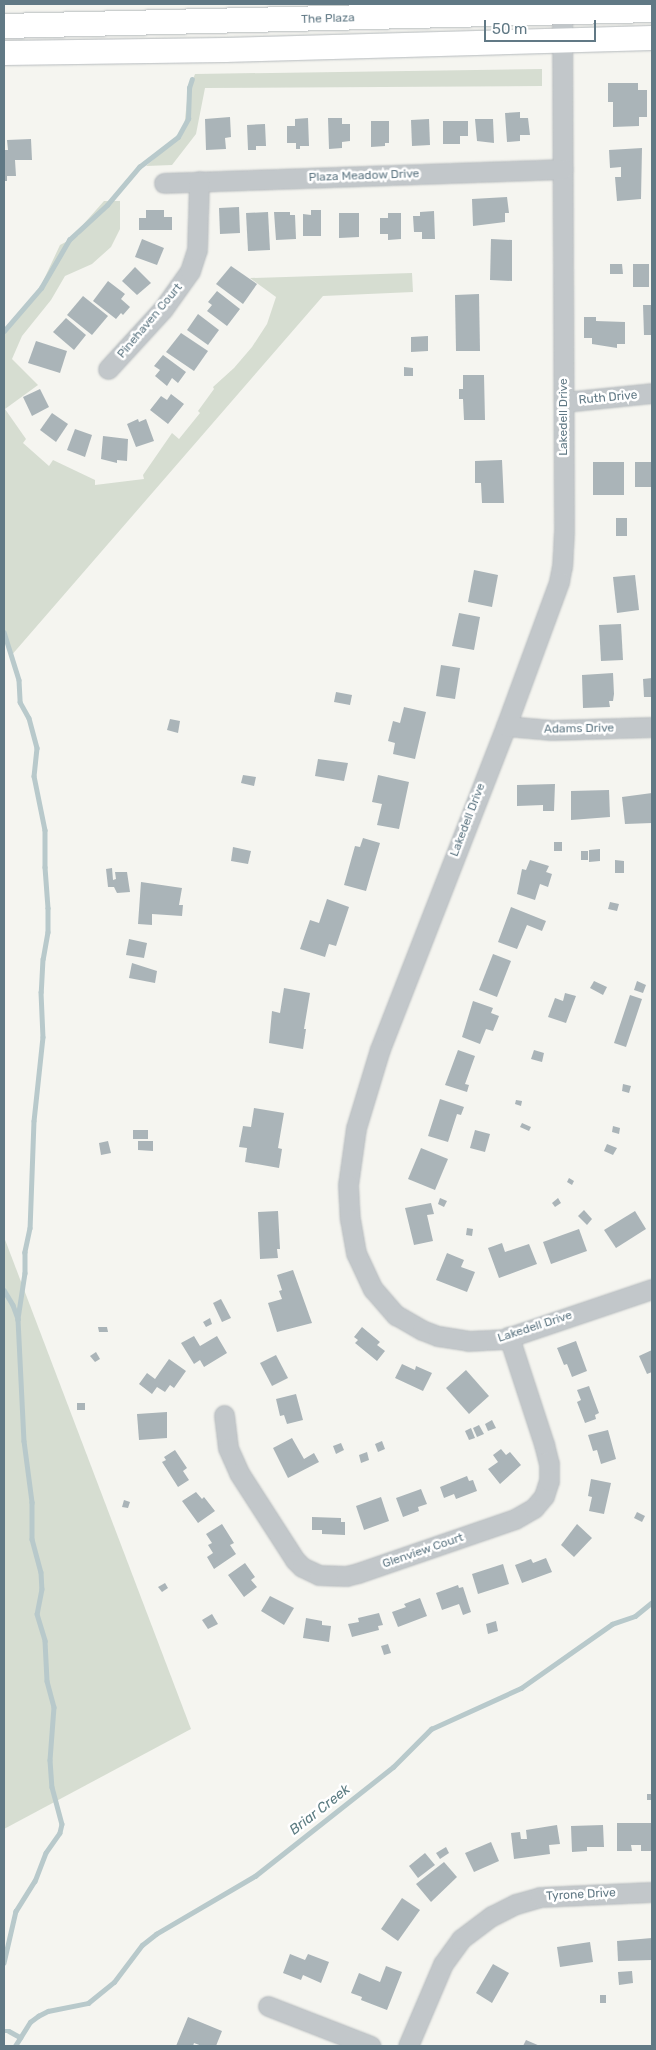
<!DOCTYPE html>
<style>
body{margin:0}
#map{position:relative;width:656px;height:2050px;overflow:hidden;background:#f5f5f0;font-family:Rubik,sans-serif}
div>[style]{position:absolute}
.green>*{inset:0;background:#d6ddd1}
.stream>*{height:4.5px;margin:-2.25px;padding:0 2.25px;transform-origin:2.25px;border-radius:2.25px;background:#b8c9cb}
.building>*{inset:0;background:#aab4b8}
.roads{filter:drop-shadow(0 0 1px #b5babd) drop-shadow(0 0 1px #b5babd)}
.minor>*{height:19px;margin:-9.5px;padding:0 9.5px;transform-origin:9.5px;border-radius:9.5px;background:#c2c7ca}
.major>*{height:24px;margin:-12px;padding:0 12px;transform-origin:12px;border-radius:12px;background:#fff}
span{translate:-50% -50%;white-space:nowrap;text-align:center;line-height:1.15;-webkit-text-stroke:5px #fff;paint-order:stroke}
.street-label{font-size:12px;color:#617985}
.water-label{font-size:14px;color:#5c7c82;font-style:italic}
.frame{position:absolute;inset:0;border:5px solid #617985;pointer-events:none}
.scale{position:absolute;left:484px;top:20px;width:112px;height:22px;box-sizing:border-box;border:2px solid #617985;border-top:0;padding-left:6px;font-size:15px;line-height:18px;white-space:nowrap;color:#617985;-webkit-text-stroke:4px #fff;paint-order:stroke}
</style>
<div id="map">
<div class="green">
<i style="clip-path:polygon(542px 69px,542px 86px,205px 88px,196px 134px,172px 165px,146px 166px,169px 146px,184px 128px,188px 92px,195px 74px)"></i>
<i style="clip-path:polygon(104px 201px,120px 201px,120px 229px,111px 247px,92px 264px,65px 276px,51px 300px,22px 336px,12px 359px,38px 385px,5px 409px,26px 439px,23px 443px,49px 466px,53px 460px,95px 480px,95px 485px,144px 479px,143px 475px,172px 433px,179px 439px,200px 413px,198px 411px,214px 389px,213px 387px,234px 368px,252px 347px,267px 324px,276px 297px,250px 278px,412px 273px,413px 292px,323px 296px,10px 657px,4px 634px,4px 331px,38px 292px,60px 245px,79px 235px,81px 227px)"></i>
<i style="clip-path:polygon(4px 1237px,191px 1729px,4px 1829px)"></i>
</div>
<div class="stream">
<i style="left:4px;top:331px;width:57px;rotate:-49.3deg"></i>
<i style="left:41px;top:288px;width:56px;rotate:-59.7deg"></i>
<i style="left:69px;top:240px;width:52px;rotate:-42.6deg"></i>
<i style="left:107px;top:205px;width:50px;rotate:-49.9deg"></i>
<i style="left:139px;top:167px;width:49px;rotate:-37.6deg"></i>
<i style="left:178px;top:137px;width:21px;rotate:-61deg"></i>
<i style="left:188px;top:119px;width:31px;rotate:-88deg"></i>
<i style="left:189px;top:88px;width:9px;rotate:-72deg"></i>
<i style="left:4px;top:632px;width:50px;rotate:72.6deg"></i>
<i style="left:19px;top:680px;width:22px;rotate:87deg"></i>
<i style="left:20px;top:702px;width:18px;rotate:61deg"></i>
<i style="left:29px;top:718px;width:31px;rotate:75deg"></i>
<i style="left:37px;top:748px;width:28px;rotate:96deg"></i>
<i style="left:34px;top:776px;width:55px;rotate:78.5deg"></i>
<i style="left:45px;top:830px;width:37px;rotate:90deg"></i>
<i style="left:45px;top:867px;width:41px;rotate:85.8deg"></i>
<i style="left:48px;top:908px;width:24px;rotate:90deg"></i>
<i style="left:48px;top:932px;width:27px;rotate:100deg"></i>
<i style="left:43px;top:959px;width:33px;rotate:93deg"></i>
<i style="left:41px;top:992px;width:45px;rotate:87.5deg"></i>
<i style="left:43px;top:1037px;width:84px;rotate:96.1deg"></i>
<i style="left:34px;top:1121px;width:107px;rotate:92.1deg"></i>
<i style="left:30px;top:1228px;width:25px;rotate:102deg"></i>
<i style="left:25px;top:1252px;width:21px;rotate:90deg"></i>
<i style="left:25px;top:1273px;width:47px;rotate:98.7deg"></i>
<i style="left:4px;top:1290px;width:17px;rotate:59deg"></i>
<i style="left:13px;top:1305px;width:15px;rotate:70deg"></i>
<i style="left:18px;top:1319px;width:122px;rotate:87.2deg"></i>
<i style="left:24px;top:1441px;width:62px;rotate:82.5deg"></i>
<i style="left:32px;top:1502px;width:37px;rotate:90deg"></i>
<i style="left:32px;top:1539px;width:34px;rotate:75deg"></i>
<i style="left:41px;top:1572px;width:17px;rotate:87deg"></i>
<i style="left:42px;top:1589px;width:25px;rotate:101deg"></i>
<i style="left:37px;top:1614px;width:28px;rotate:73deg"></i>
<i style="left:45px;top:1641px;width:40px;rotate:87.1deg"></i>
<i style="left:47px;top:1681px;width:27px;rotate:75deg"></i>
<i style="left:54px;top:1707px;width:53px;rotate:94.3deg"></i>
<i style="left:50px;top:1760px;width:27px;rotate:86deg"></i>
<i style="left:52px;top:1787px;width:38px;rotate:75deg"></i>
<i style="left:62px;top:1824px;width:9px;rotate:103deg"></i>
<i style="left:60px;top:1833px;width:24px;rotate:125deg"></i>
<i style="left:46px;top:1853px;width:30px;rotate:111deg"></i>
<i style="left:35px;top:1881px;width:36px;rotate:122deg"></i>
<i style="left:16px;top:1911px;width:53px;rotate:103deg"></i>
<i style="left:4px;top:2031px;width:5px"></i>
<i style="left:9px;top:2031px;width:13px;rotate:29deg"></i>
<i style="left:15px;top:2046px;width:28px;rotate:-58deg"></i>
<i style="left:30px;top:2022px;width:10px;rotate:-37deg"></i>
<i style="left:38px;top:2016px;width:11px;rotate:-27deg"></i>
<i style="left:48px;top:2011px;width:41px;rotate:-11.3deg"></i>
<i style="left:88px;top:2003px;width:33px;rotate:-39deg"></i>
<i style="left:114px;top:1982px;width:46px;rotate:-52.9deg"></i>
<i style="left:142px;top:1945px;width:18px;rotate:-38deg"></i>
<i style="left:156px;top:1934px;width:115px;rotate:-30.4deg"></i>
<i style="left:255px;top:1876px;width:176px;rotate:-38.3deg"></i>
<i style="left:393px;top:1767px;width:54px;rotate:-45deg"></i>
<i style="left:431px;top:1729px;width:99px;rotate:-24.5deg"></i>
<i style="left:521px;top:1688px;width:111px;rotate:-35.1deg"></i>
<i style="left:612px;top:1624px;width:24px;rotate:-19deg"></i>
<i style="left:635px;top:1616px;width:22px;rotate:-39deg"></i>
</div>
<div class="building">
<i style="clip-path:polygon(608px 83px,638px 83px,638px 90px,647px 90px,647px 117px,639px 117px,639px 126px,613px 127px,613px 102px,608px 102px)"></i>
<i style="clip-path:polygon(520px 112px,520px 118px,528px 118px,530px 135px,520px 135px,520px 141px,507px 142px,505px 113px)"></i>
<i style="clip-path:polygon(230px 117px,231px 137px,225px 138px,226px 149px,206px 150px,205px 119px)"></i>
<i style="clip-path:polygon(308px 118px,309px 146px,300px 146px,300px 149px,296px 149px,296px 143px,287px 143px,287px 126px,295px 126px,295px 119px)"></i>
<i style="clip-path:polygon(328px 118px,342px 118px,342px 124px,350px 124px,350px 141px,342px 142px,342px 148px,329px 149px)"></i>
<i style="clip-path:polygon(429px 119px,430px 145px,412px 146px,411px 120px)"></i>
<i style="clip-path:polygon(475px 119px,493px 119px,494px 143px,477px 141px)"></i>
<i style="clip-path:polygon(371px 121px,389px 121px,389px 143px,385px 143px,385px 146px,371px 147px)"></i>
<i style="clip-path:polygon(443px 121px,468px 121px,468px 136px,460px 136px,460px 144px,443px 144px)"></i>
<i style="clip-path:polygon(265px 124px,266px 146px,256px 146px,256px 150px,248px 150px,247px 125px)"></i>
<i style="clip-path:polygon(31px 139px,32px 160px,15px 160px,16px 176px,7px 176px,7px 181px,4px 181px,4px 150px,8px 150px,7px 140px)"></i>
<i style="clip-path:polygon(642px 148px,641px 199px,617px 201px,615px 177px,621px 177px,621px 167px,610px 168px,609px 150px)"></i>
<i style="clip-path:polygon(507px 197px,509px 213px,505px 213px,505px 222px,473px 226px,472px 199px)"></i>
<i style="clip-path:polygon(239px 207px,240px 233px,220px 234px,219px 208px)"></i>
<i style="clip-path:polygon(146px 210px,164px 210px,164px 217px,172px 217px,172px 230px,139px 230px,139px 218px,146px 218px)"></i>
<i style="clip-path:polygon(311px 210px,321px 210px,321px 236px,303px 236px,303px 214px,311px 215px)"></i>
<i style="clip-path:polygon(434px 211px,435px 239px,422px 239px,422px 232px,414px 232px,413px 216px,420px 216px,420px 212px)"></i>
<i style="clip-path:polygon(268px 212px,270px 250px,248px 251px,246px 213px)"></i>
<i style="clip-path:polygon(274px 212px,290px 212px,290px 215px,295px 215px,296px 239px,276px 240px)"></i>
<i style="clip-path:polygon(339px 213px,359px 213px,359px 237px,339px 238px)"></i>
<i style="clip-path:polygon(388px 213px,401px 213px,401px 239px,388px 240px,388px 234px,380px 234px,380px 218px,388px 218px)"></i>
<i style="clip-path:polygon(142px 239px,164px 248px,157px 265px,135px 257px)"></i>
<i style="clip-path:polygon(491px 239px,512px 240px,512px 281px,490px 280px)"></i>
<i style="clip-path:polygon(610px 264px,622px 264px,623px 274px,610px 274px)"></i>
<i style="clip-path:polygon(633px 264px,649px 264px,649px 287px,633px 287px)"></i>
<i style="clip-path:polygon(231px 266px,257px 284px,243px 304px,216px 284px)"></i>
<i style="clip-path:polygon(135px 267px,151px 283px,137px 295px,122px 281px)"></i>
<i style="clip-path:polygon(108px 281px,125px 294px,121px 299px,130px 307px,123px 315px,121px 313px,116px 319px,93px 301px)"></i>
<i style="clip-path:polygon(217px 291px,240px 309px,227px 326px,207px 311px,212px 305px,208px 302px)"></i>
<i style="clip-path:polygon(479px 294px,480px 351px,456px 351px,455px 295px)"></i>
<i style="clip-path:polygon(83px 296px,108px 316px,92px 335px,67px 315px)"></i>
<i style="clip-path:polygon(643px 305px,652px 305px,652px 335px,644px 335px)"></i>
<i style="clip-path:polygon(198px 314px,219px 330px,208px 345px,187px 330px)"></i>
<i style="clip-path:polygon(584px 317px,596px 317px,596px 321px,625px 322px,625px 344px,617px 344px,617px 348px,592px 344px,592px 338px,584px 338px)"></i>
<i style="clip-path:polygon(66px 318px,86px 335px,74px 350px,53px 332px)"></i>
<i style="clip-path:polygon(181px 333px,208px 351px,194px 371px,166px 352px)"></i>
<i style="clip-path:polygon(428px 336px,428px 351px,411px 352px,411px 337px)"></i>
<i style="clip-path:polygon(36px 341px,67px 351px,60px 373px,28px 363px)"></i>
<i style="clip-path:polygon(163px 355px,186px 372px,178px 383px,172px 378px,167px 386px,155px 376px,160px 370px,154px 366px)"></i>
<i style="clip-path:polygon(404px 367px,413px 368px,413px 376px,404px 376px)"></i>
<i style="clip-path:polygon(463px 375px,484px 375px,485px 420px,464px 420px,463px 399px,459px 399px,459px 389px,463px 389px)"></i>
<i style="clip-path:polygon(40px 389px,49px 407px,32px 416px,23px 397px)"></i>
<i style="clip-path:polygon(171px 394px,184px 404px,168px 424px,150px 410px,161px 396px,167px 400px)"></i>
<i style="clip-path:polygon(52px 413px,68px 424px,56px 442px,40px 430px)"></i>
<i style="clip-path:polygon(138px 419px,139px 422px,146px 419px,154px 441px,136px 447px,127px 424px)"></i>
<i style="clip-path:polygon(75px 429px,92px 435px,85px 457px,67px 450px)"></i>
<i style="clip-path:polygon(103px 436px,128px 439px,127px 461px,117px 460px,117px 463px,101px 459px)"></i>
<i style="clip-path:polygon(502px 460px,504px 503px,482px 503px,481px 483px,475px 483px,475px 461px)"></i>
<i style="clip-path:polygon(593px 462px,624px 462px,624px 495px,593px 495px)"></i>
<i style="clip-path:polygon(635px 462px,652px 462px,652px 487px,635px 487px)"></i>
<i style="clip-path:polygon(616px 518px,627px 518px,627px 536px,616px 536px)"></i>
<i style="clip-path:polygon(474px 570px,498px 575px,492px 607px,468px 602px)"></i>
<i style="clip-path:polygon(635px 575px,639px 610px,617px 613px,613px 577px)"></i>
<i style="clip-path:polygon(459px 613px,480px 617px,474px 650px,452px 646px)"></i>
<i style="clip-path:polygon(621px 624px,623px 660px,601px 661px,599px 625px)"></i>
<i style="clip-path:polygon(441px 665px,460px 668px,455px 699px,436px 696px)"></i>
<i style="clip-path:polygon(613px 673px,614px 694px,613px 701px,609px 701px,610px 707px,583px 708px,582px 675px)"></i>
<i style="clip-path:polygon(652px 678px,652px 697px,644px 697px,643px 679px)"></i>
<i style="clip-path:polygon(336px 692px,352px 695px,350px 705px,334px 702px)"></i>
<i style="clip-path:polygon(404px 707px,426px 712px,415px 759px,393px 754px,395px 743px,388px 741px,393px 721px,400px 723px)"></i>
<i style="clip-path:polygon(170px 719px,180px 721px,178px 733px,167px 730px)"></i>
<i style="clip-path:polygon(318px 759px,348px 763px,344px 781px,315px 776px)"></i>
<i style="clip-path:polygon(243px 775px,256px 777px,254px 786px,241px 783px)"></i>
<i style="clip-path:polygon(378px 775px,409px 782px,399px 829px,377px 825px,382px 804px,372px 802px)"></i>
<i style="clip-path:polygon(555px 784px,554px 811px,543px 811px,543px 805px,517px 806px,517px 785px)"></i>
<i style="clip-path:polygon(609px 790px,610px 817px,571px 820px,571px 791px)"></i>
<i style="clip-path:polygon(652px 793px,652px 823px,625px 824px,622px 797px)"></i>
<i style="clip-path:polygon(363px 838px,380px 843px,366px 891px,344px 885px,355px 846px,360px 847px)"></i>
<i style="clip-path:polygon(554px 842px,562px 842px,562px 851px,554px 851px)"></i>
<i style="clip-path:polygon(233px 847px,251px 851px,248px 864px,231px 861px)"></i>
<i style="clip-path:polygon(600px 849px,600px 861px,589px 862px,589px 850px)"></i>
<i style="clip-path:polygon(581px 851px,588px 851px,588px 860px,581px 860px)"></i>
<i style="clip-path:polygon(530px 860px,549px 866px,546px 872px,552px 874px,548px 887px,540px 884px,535px 900px,517px 894px,522px 869px,526px 870px)"></i>
<i style="clip-path:polygon(615px 860px,624px 861px,624px 873px,615px 873px)"></i>
<i style="clip-path:polygon(112px 868px,113px 880px,116px 879px,115px 872px,127px 872px,130px 892px,117px 893px,114px 887px,108px 887px,106px 869px)"></i>
<i style="clip-path:polygon(141px 882px,182px 888px,179px 905px,183px 905px,182px 916px,152px 914px,152px 925px,138px 924px)"></i>
<i style="clip-path:polygon(327px 899px,349px 907px,336px 946px,329px 944px,325px 957px,300px 949px,310px 920px,319px 923px)"></i>
<i style="clip-path:polygon(610px 902px,619px 904px,617px 911px,608px 909px)"></i>
<i style="clip-path:polygon(511px 907px,546px 921px,542px 931px,527px 925px,517px 949px,498px 942px)"></i>
<i style="clip-path:polygon(129px 939px,147px 943px,144px 958px,126px 955px)"></i>
<i style="clip-path:polygon(493px 954px,511px 961px,497px 997px,479px 990px)"></i>
<i style="clip-path:polygon(132px 963px,157px 971px,155px 983px,129px 978px)"></i>
<i style="clip-path:polygon(594px 981px,607px 987px,603px 995px,590px 988px)"></i>
<i style="clip-path:polygon(637px 981px,646px 985px,643px 993px,634px 990px)"></i>
<i style="clip-path:polygon(284px 988px,310px 993px,304px 1029px,306px 1029px,303px 1049px,269px 1043px,272px 1011px,280px 1013px)"></i>
<i style="clip-path:polygon(565px 993px,576px 996px,566px 1023px,548px 1017px,555px 998px,563px 1001px)"></i>
<i style="clip-path:polygon(630px 995px,642px 999px,626px 1047px,614px 1043px)"></i>
<i style="clip-path:polygon(473px 1001px,493px 1008px,491px 1013px,499px 1016px,493px 1031px,486px 1029px,480px 1044px,462px 1037px)"></i>
<i style="clip-path:polygon(458px 1050px,475px 1056px,465px 1084px,469px 1085px,467px 1092px,445px 1085px)"></i>
<i style="clip-path:polygon(534px 1050px,544px 1053px,542px 1062px,531px 1059px)"></i>
<i style="clip-path:polygon(623px 1084px,631px 1086px,629px 1093px,622px 1091px)"></i>
<i style="clip-path:polygon(440px 1099px,464px 1107px,461px 1115px,457px 1114px,448px 1142px,428px 1136px)"></i>
<i style="clip-path:polygon(516px 1100px,522px 1101px,521px 1106px,515px 1104px)"></i>
<i style="clip-path:polygon(254px 1108px,284px 1113px,278px 1148px,282px 1149px,279px 1168px,245px 1162px,247px 1148px,239px 1147px,243px 1126px,251px 1127px)"></i>
<i style="clip-path:polygon(522px 1123px,531px 1127px,529px 1131px,520px 1127px)"></i>
<i style="clip-path:polygon(613px 1126px,620px 1128px,619px 1134px,612px 1132px)"></i>
<i style="clip-path:polygon(133px 1130px,148px 1130px,148px 1139px,133px 1139px)"></i>
<i style="clip-path:polygon(475px 1130px,490px 1134px,485px 1152px,470px 1148px)"></i>
<i style="clip-path:polygon(108px 1141px,111px 1153px,101px 1155px,99px 1143px)"></i>
<i style="clip-path:polygon(138px 1141px,153px 1141px,153px 1151px,138px 1150px)"></i>
<i style="clip-path:polygon(607px 1144px,617px 1148px,613px 1155px,604px 1151px)"></i>
<i style="clip-path:polygon(421px 1148px,448px 1159px,435px 1190px,408px 1179px)"></i>
<i style="clip-path:polygon(569px 1178px,574px 1181px,572px 1185px,567px 1182px)"></i>
<i style="clip-path:polygon(440px 1198px,447px 1201px,444px 1207px,438px 1204px)"></i>
<i style="clip-path:polygon(558px 1198px,561px 1203px,555px 1207px,552px 1203px)"></i>
<i style="clip-path:polygon(431px 1203px,434px 1214px,427px 1215px,433px 1241px,414px 1245px,405px 1208px)"></i>
<i style="clip-path:polygon(584px 1210px,592px 1219px,587px 1225px,578px 1216px)"></i>
<i style="clip-path:polygon(278px 1211px,280px 1249px,277px 1249px,278px 1258px,260px 1259px,258px 1212px)"></i>
<i style="clip-path:polygon(635px 1211px,646px 1229px,616px 1248px,604px 1230px)"></i>
<i style="clip-path:polygon(467px 1228px,473px 1229px,472px 1236px,466px 1235px)"></i>
<i style="clip-path:polygon(579px 1229px,587px 1251px,551px 1264px,543px 1242px)"></i>
<i style="clip-path:polygon(502px 1243px,505px 1252px,529px 1244px,537px 1264px,499px 1278px,488px 1248px)"></i>
<i style="clip-path:polygon(447px 1253px,464px 1260px,461px 1267px,475px 1272px,467px 1292px,436px 1280px)"></i>
<i style="clip-path:polygon(293px 1270px,312px 1323px,277px 1332px,268px 1303px,282px 1299px,279px 1291px,282px 1290px,277px 1275px)"></i>
<i style="clip-path:polygon(221px 1299px,231px 1318px,222px 1322px,213px 1303px)"></i>
<i style="clip-path:polygon(210px 1318px,212px 1324px,206px 1327px,203px 1322px)"></i>
<i style="clip-path:polygon(98px 1327px,107px 1327px,108px 1332px,99px 1332px)"></i>
<i style="clip-path:polygon(362px 1327px,380px 1342px,377px 1345px,385px 1351px,377px 1361px,355px 1343px,358px 1340px,354px 1337px)"></i>
<i style="clip-path:polygon(194px 1336px,200px 1346px,217px 1336px,227px 1353px,204px 1367px,200px 1360px,194px 1364px,181px 1343px)"></i>
<i style="clip-path:polygon(576px 1341px,587px 1371px,572px 1377px,567px 1364px,564px 1365px,557px 1348px)"></i>
<i style="clip-path:polygon(652px 1350px,652px 1372px,647px 1374px,639px 1356px)"></i>
<i style="clip-path:polygon(96px 1352px,100px 1359px,95px 1362px,90px 1356px)"></i>
<i style="clip-path:polygon(276px 1355px,288px 1378px,272px 1386px,260px 1363px)"></i>
<i style="clip-path:polygon(169px 1359px,186px 1371px,174px 1388px,170px 1385px,165px 1392px,157px 1387px,152px 1394px,139px 1384px,147px 1373px,155px 1379px)"></i>
<i style="clip-path:polygon(402px 1364px,415px 1370px,416px 1366px,432px 1373px,423px 1391px,395px 1378px)"></i>
<i style="clip-path:polygon(466px 1370px,489px 1396px,469px 1414px,446px 1388px)"></i>
<i style="clip-path:polygon(589px 1386px,599px 1413px,595px 1415px,596px 1419px,585px 1423px,577px 1402px,581px 1400px,577px 1390px)"></i>
<i style="clip-path:polygon(296px 1394px,303px 1420px,287px 1424px,284px 1415px,280px 1416px,276px 1399px)"></i>
<i style="clip-path:polygon(77px 1403px,85px 1403px,85px 1410px,77px 1410px)"></i>
<i style="clip-path:polygon(167px 1412px,167px 1438px,139px 1440px,137px 1414px)"></i>
<i style="clip-path:polygon(492px 1420px,496px 1428px,488px 1431px,485px 1424px)"></i>
<i style="clip-path:polygon(479px 1425px,484px 1434px,477px 1437px,473px 1428px)"></i>
<i style="clip-path:polygon(471px 1428px,475px 1438px,469px 1440px,465px 1431px)"></i>
<i style="clip-path:polygon(608px 1430px,616px 1459px,601px 1464px,597px 1450px,593px 1451px,588px 1435px)"></i>
<i style="clip-path:polygon(292px 1438px,304px 1459px,314px 1453px,319px 1462px,288px 1478px,273px 1448px)"></i>
<i style="clip-path:polygon(382px 1441px,385px 1449px,378px 1452px,375px 1444px)"></i>
<i style="clip-path:polygon(341px 1443px,344px 1450px,336px 1454px,333px 1446px)"></i>
<i style="clip-path:polygon(501px 1449px,506px 1455px,510px 1452px,521px 1465px,500px 1484px,488px 1469px,498px 1462px,493px 1455px)"></i>
<i style="clip-path:polygon(175px 1450px,187px 1468px,183px 1471px,189px 1480px,178px 1487px,162px 1462px,166px 1460px,164px 1457px)"></i>
<i style="clip-path:polygon(367px 1452px,369px 1460px,361px 1463px,359px 1455px)"></i>
<i style="clip-path:polygon(467px 1476px,469px 1481px,473px 1480px,477px 1491px,456px 1499px,454px 1494px,444px 1498px,440px 1487px)"></i>
<i style="clip-path:polygon(591px 1479px,611px 1483px,604px 1514px,589px 1511px,592px 1497px,588px 1496px)"></i>
<i style="clip-path:polygon(421px 1489px,427px 1504px,418px 1507px,419px 1511px,403px 1517px,396px 1498px)"></i>
<i style="clip-path:polygon(196px 1492px,202px 1499px,204px 1497px,215px 1511px,198px 1523px,182px 1501px)"></i>
<i style="clip-path:polygon(381px 1497px,389px 1521px,364px 1530px,356px 1506px)"></i>
<i style="clip-path:polygon(124px 1500px,130px 1502px,128px 1508px,122px 1507px)"></i>
<i style="clip-path:polygon(637px 1512px,645px 1516px,642px 1522px,634px 1518px)"></i>
<i style="clip-path:polygon(312px 1517px,341px 1518px,341px 1522px,345px 1522px,345px 1535px,322px 1534px,322px 1530px,312px 1530px)"></i>
<i style="clip-path:polygon(222px 1524px,234px 1543px,230px 1545px,236px 1554px,214px 1569px,207px 1557px,213px 1553px,208px 1545px,212px 1543px,206px 1534px)"></i>
<i style="clip-path:polygon(577px 1524px,592px 1538px,574px 1557px,561px 1545px)"></i>
<i style="clip-path:polygon(546px 1558px,552px 1572px,522px 1583px,515px 1565px,531px 1559px,533px 1563px)"></i>
<i style="clip-path:polygon(245px 1563px,255px 1577px,251px 1580px,257px 1587px,244px 1597px,228px 1575px)"></i>
<i style="clip-path:polygon(503px 1564px,509px 1584px,478px 1594px,472px 1574px)"></i>
<i style="clip-path:polygon(165px 1583px,168px 1588px,162px 1592px,158px 1587px)"></i>
<i style="clip-path:polygon(458px 1585px,459px 1588px,463px 1587px,471px 1612px,463px 1615px,459px 1604px,442px 1610px,436px 1593px)"></i>
<i style="clip-path:polygon(270px 1596px,294px 1608px,284px 1625px,261px 1611px)"></i>
<i style="clip-path:polygon(420px 1598px,427px 1616px,398px 1627px,392px 1612px,406px 1607px,404px 1604px)"></i>
<i style="clip-path:polygon(379px 1613px,383px 1625px,378px 1626px,379px 1630px,352px 1637px,348px 1624px,359px 1622px,358px 1618px)"></i>
<i style="clip-path:polygon(212px 1614px,218px 1624px,208px 1629px,202px 1620px)"></i>
<i style="clip-path:polygon(306px 1618px,322px 1621px,322px 1625px,331px 1626px,329px 1642px,303px 1638px)"></i>
<i style="clip-path:polygon(496px 1621px,498px 1631px,488px 1634px,486px 1624px)"></i>
<i style="clip-path:polygon(388px 1644px,391px 1653px,384px 1655px,381px 1646px)"></i>
<i style="clip-path:polygon(647px 1794px,652px 1794px,652px 1800px,647px 1800px)"></i>
<i style="clip-path:polygon(617px 1823px,652px 1823px,652px 1851px,641px 1851px,641px 1845px,631px 1845px,632px 1851px,617px 1851px)"></i>
<i style="clip-path:polygon(557px 1825px,560px 1844px,549px 1845px,550px 1854px,514px 1859px,511px 1833px,520px 1832px,521px 1839px,527px 1839px,526px 1830px)"></i>
<i style="clip-path:polygon(603px 1825px,604px 1847px,587px 1847px,587px 1851px,572px 1852px,571px 1826px)"></i>
<i style="clip-path:polygon(491px 1842px,499px 1861px,474px 1872px,465px 1853px)"></i>
<i style="clip-path:polygon(446px 1847px,449px 1853px,440px 1859px,436px 1853px)"></i>
<i style="clip-path:polygon(425px 1853px,435px 1865px,418px 1878px,409px 1866px)"></i>
<i style="clip-path:polygon(444px 1862px,457px 1877px,431px 1902px,416px 1884px)"></i>
<i style="clip-path:polygon(402px 1898px,420px 1910px,398px 1941px,381px 1929px)"></i>
<i style="clip-path:polygon(652px 1938px,652px 1960px,618px 1961px,617px 1941px)"></i>
<i style="clip-path:polygon(590px 1942px,593px 1962px,560px 1967px,557px 1947px)"></i>
<i style="clip-path:polygon(290px 1954px,305px 1960px,308px 1954px,329px 1962px,321px 1983px,303px 1975px,301px 1980px,283px 1973px)"></i>
<i style="clip-path:polygon(493px 1964px,509px 1973px,492px 2003px,476px 1993px)"></i>
<i style="clip-path:polygon(386px 1966px,402px 1972px,387px 2010px,361px 2000px,362px 1997px,351px 1993px,359px 1973px,380px 1982px)"></i>
<i style="clip-path:polygon(632px 1971px,633px 1983px,619px 1985px,618px 1972px)"></i>
<i style="clip-path:polygon(600px 1995px,606px 1995px,606px 2003px,600px 2003px)"></i>
<i style="clip-path:polygon(188px 2017px,222px 2031px,216px 2046px,202px 2046px,194px 2043px,193px 2046px,176px 2046px)"></i>
<i style="clip-path:polygon(526px 2040px,540px 2046px,523px 2046px)"></i>
</div>
<div class="roads">
<div class="minor">
<i style="left:562px;top:4px;width:527px;rotate:89.78deg"></i>
<i style="left:564px;top:531px;width:35px;rotate:93deg"></i>
<i style="left:562px;top:566px;width:16px;rotate:101deg"></i>
<i style="left:559px;top:582px;width:153px;rotate:110.2deg"></i>
<i style="left:506px;top:726px;width:347px;rotate:111.3deg"></i>
<i style="left:380px;top:1049px;width:83px;rotate:106.9deg"></i>
<i style="left:356px;top:1128px;width:58px;rotate:98deg"></i>
<i style="left:348px;top:1185px;width:34px;rotate:87deg"></i>
<i style="left:350px;top:1219px;width:35px;rotate:80deg"></i>
<i style="left:356px;top:1253px;width:40px;rotate:65deg"></i>
<i style="left:373px;top:1289px;width:35px;rotate:49deg"></i>
<i style="left:396px;top:1315px;width:30px;rotate:30deg"></i>
<i style="left:422px;top:1330px;width:17px;rotate:21deg"></i>
<i style="left:438px;top:1336px;width:30px;rotate:9deg"></i>
<i style="left:468px;top:1341px;width:36px;rotate:-3deg"></i>
<i style="left:504px;top:1339px;width:156px;rotate:-18.7deg"></i>
<i style="left:164px;top:183px;width:399px;rotate:-2deg"></i>
<i style="left:108px;top:369px;width:81px;rotate:-47.5deg"></i>
<i style="left:163px;top:309px;width:47px;rotate:-54.6deg"></i>
<i style="left:190px;top:271px;width:22px;rotate:-72deg"></i>
<i style="left:197px;top:250px;width:69px;rotate:-88.3deg"></i>
<i style="left:564px;top:402px;width:88px;rotate:-5.8deg"></i>
<i style="left:506px;top:726px;width:46px;rotate:5deg"></i>
<i style="left:552px;top:730px;width:100px;rotate:-1.7deg"></i>
<i style="left:224px;top:1415px;width:33px;rotate:83deg"></i>
<i style="left:228px;top:1448px;width:27px;rotate:66deg"></i>
<i style="left:239px;top:1473px;width:103px;rotate:57.2deg"></i>
<i style="left:295px;top:1560px;width:10px;rotate:45deg"></i>
<i style="left:302px;top:1567px;width:19px;rotate:25deg"></i>
<i style="left:319px;top:1575px;width:27px;rotate:2deg"></i>
<i style="left:346px;top:1576px;width:12px;rotate:-14deg"></i>
<i style="left:358px;top:1573px;width:166px;rotate:-19deg"></i>
<i style="left:515px;top:1519px;width:22px;rotate:-30deg"></i>
<i style="left:534px;top:1508px;width:16px;rotate:-50deg"></i>
<i style="left:544px;top:1496px;width:16px;rotate:-72deg"></i>
<i style="left:549px;top:1481px;width:17px;rotate:-90deg"></i>
<i style="left:549px;top:1464px;width:21px;rotate:-104deg"></i>
<i style="left:544px;top:1444px;width:113px;rotate:-108.1deg"></i>
<i style="left:268px;top:2006px;width:110px;rotate:21.2deg"></i>
<i style="left:408px;top:2046px;width:89px;rotate:-66.9deg"></i>
<i style="left:443px;top:1964px;width:31px;rotate:-54deg"></i>
<i style="left:461px;top:1939px;width:39px;rotate:-37deg"></i>
<i style="left:492px;top:1916px;width:27px;rotate:-27deg"></i>
<i style="left:516px;top:1904px;width:25px;rotate:-16deg"></i>
<i style="left:540px;top:1897px;width:112px;rotate:-2.6deg"></i>
</div>
<div class="major">
<i style="left:4px;top:26px;width:648px;rotate:-1.41deg"></i>
<i style="left:4px;top:53px;width:221px;rotate:-0.8deg"></i>
<i style="left:225px;top:50px;width:427px;rotate:-1.6deg"></i>
</div>
</div>
<div class="street-label">
<span style="left:328px;top:19px;rotate:-2deg">The Plaza</span>
<span style="left:364px;top:176px;rotate:-2deg">Plaza Meadow Drive</span>
<span style="left:150px;top:321px;rotate:-50deg">Pinehaven Court</span>
<span style="left:608px;top:398px;rotate:-5deg">Ruth Drive</span>
<span style="left:564px;top:417px;rotate:-90deg">Lakedell Drive</span>
<span style="left:579px;top:729px;rotate:-1deg">Adams Drive</span>
<span style="left:468px;top:820px;rotate:-69deg">Lakedell Drive</span>
<span style="left:535px;top:1327px;rotate:-18deg">Lakedell Drive</span>
<span style="left:423px;top:1551px;rotate:-19deg">Glenview Court</span>
<span style="left:581px;top:1895px;rotate:-3deg">Tyrone Drive</span>
</div>
<div class="water-label">
<span style="left:320px;top:1810px;rotate:-38deg">Briar Creek</span>
</div>
<div class="frame"></div>
<div class="scale">50 m</div>
</div>
